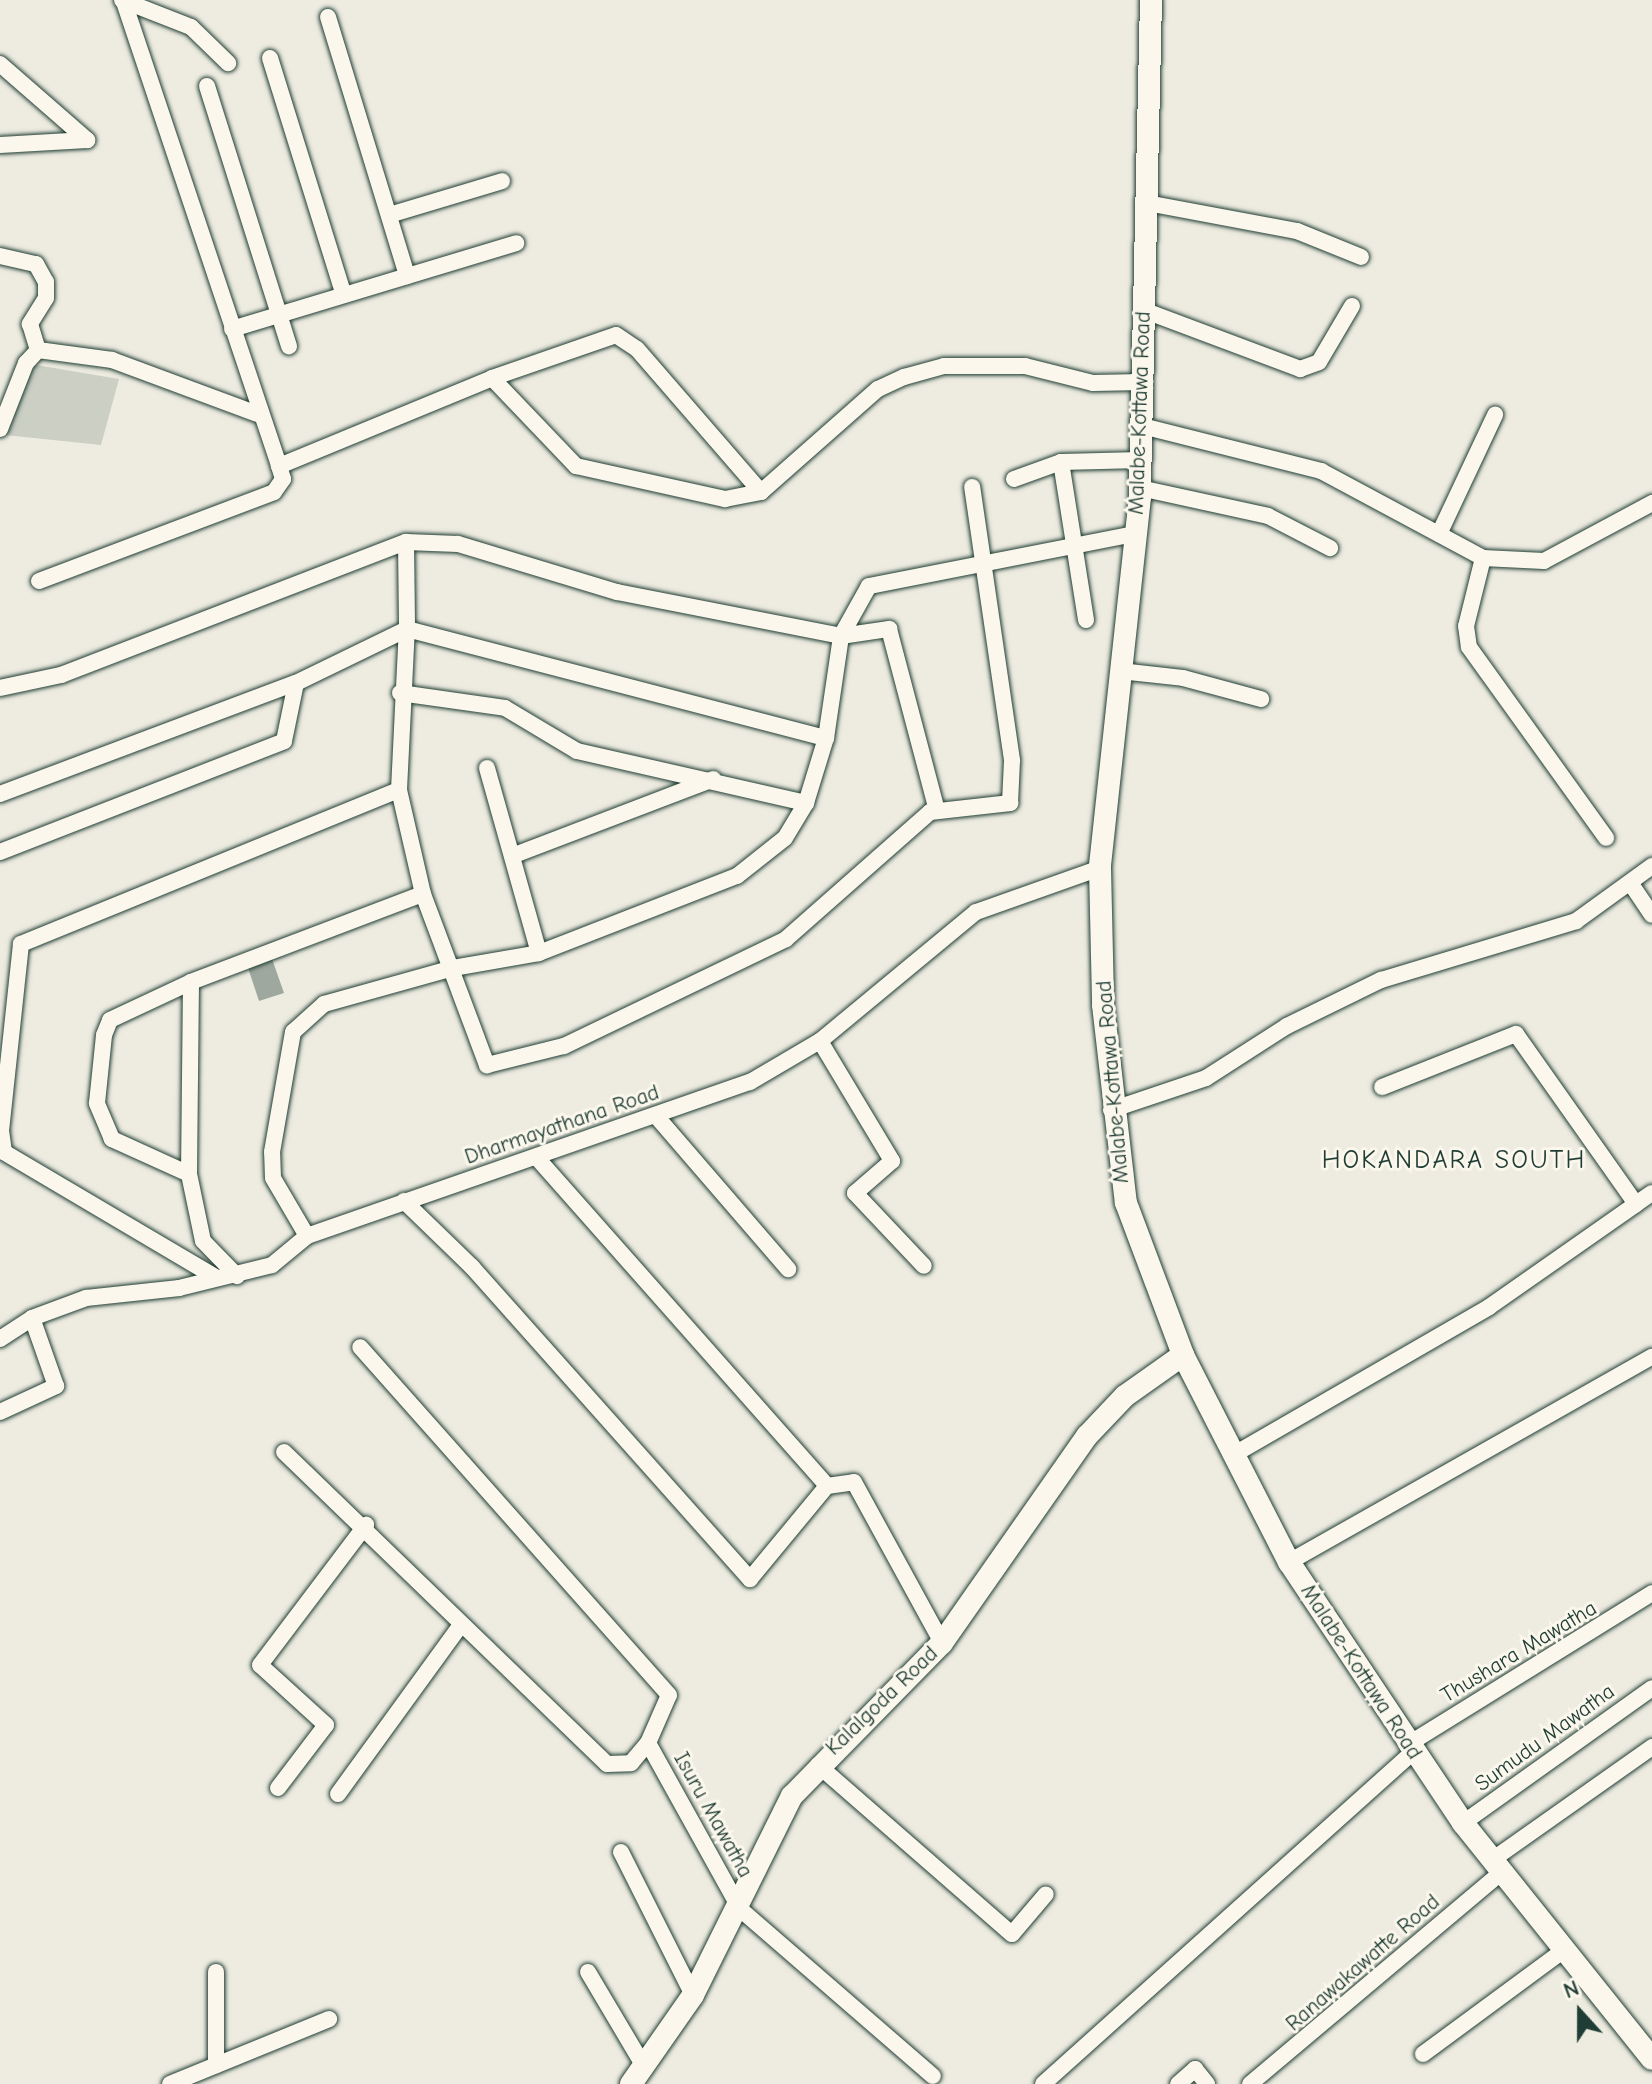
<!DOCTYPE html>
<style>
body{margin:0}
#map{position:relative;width:1652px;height:2084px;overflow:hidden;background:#eeece1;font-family:"Comic Neue",sans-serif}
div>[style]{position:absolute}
.green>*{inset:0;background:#cbcfc4}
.water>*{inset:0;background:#9fa89f}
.roads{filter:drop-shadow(0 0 2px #1f3d34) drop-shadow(0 0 2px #1f3d34)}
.street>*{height:16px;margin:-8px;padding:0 8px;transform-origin:8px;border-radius:8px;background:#fbf7ec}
.secondary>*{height:22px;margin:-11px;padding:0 11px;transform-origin:11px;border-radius:11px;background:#fbf7ec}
span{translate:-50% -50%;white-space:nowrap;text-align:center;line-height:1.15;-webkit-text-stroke:6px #fbf7ec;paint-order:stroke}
.street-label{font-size:22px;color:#1f3d34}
.quarter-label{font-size:26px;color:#1f3d34;letter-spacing:2px}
.north{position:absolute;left:1540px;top:1972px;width:80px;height:80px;-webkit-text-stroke:6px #fbf7ec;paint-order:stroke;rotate:339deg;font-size:22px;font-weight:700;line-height:32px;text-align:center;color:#1f3d34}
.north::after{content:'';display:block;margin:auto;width:28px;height:36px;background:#1f3d34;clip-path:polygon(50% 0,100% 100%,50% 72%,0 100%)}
</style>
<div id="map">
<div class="green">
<i style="clip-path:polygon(30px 364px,119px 379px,101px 445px,5px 435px)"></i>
</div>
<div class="water">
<i style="clip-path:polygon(271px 956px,284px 993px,259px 1001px,247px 965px)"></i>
</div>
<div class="roads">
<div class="street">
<i style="left:122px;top:0;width:74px;rotate:21.4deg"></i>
<i style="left:191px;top:27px;width:52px;rotate:44.2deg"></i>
<i style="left:124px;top:2px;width:489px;rotate:71.5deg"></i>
<i style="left:279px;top:466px;width:230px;rotate:-22.4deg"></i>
<i style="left:492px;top:378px;width:131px;rotate:-19.1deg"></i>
<i style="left:616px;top:335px;width:25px;rotate:34deg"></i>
<i style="left:637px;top:349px;width:189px;rotate:49.1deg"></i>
<i style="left:761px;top:492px;width:156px;rotate:-41.4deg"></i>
<i style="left:878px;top:389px;width:29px;rotate:-25deg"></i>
<i style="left:904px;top:377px;width:41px;rotate:-15.4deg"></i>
<i style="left:944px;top:366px;width:81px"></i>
<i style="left:1025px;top:366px;width:70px;rotate:14deg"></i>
<i style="left:1093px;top:383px;width:50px;rotate:-1.1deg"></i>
<i style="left:328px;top:17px;width:271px;rotate:73deg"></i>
<i style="left:270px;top:58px;width:248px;rotate:72.7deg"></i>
<i style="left:0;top:64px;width:116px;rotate:41.1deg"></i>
<i style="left:87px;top:140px;width:87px;rotate:176.7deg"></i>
<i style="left:207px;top:86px;width:273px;rotate:72.5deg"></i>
<i style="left:1147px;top:203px;width:153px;rotate:10.6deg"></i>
<i style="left:1297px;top:231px;width:69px;rotate:22.1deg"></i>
<i style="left:389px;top:215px;width:118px;rotate:-16.7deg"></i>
<i style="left:0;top:256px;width:37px;rotate:13deg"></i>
<i style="left:36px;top:264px;width:21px;rotate:61deg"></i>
<i style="left:46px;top:282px;width:16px;rotate:90deg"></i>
<i style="left:46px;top:298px;width:31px;rotate:122deg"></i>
<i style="left:30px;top:324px;width:27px;rotate:73deg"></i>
<i style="left:1143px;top:310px;width:168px;rotate:20.6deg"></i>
<i style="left:1300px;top:369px;width:20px;rotate:-20deg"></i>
<i style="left:1319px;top:362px;width:65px;rotate:-59.5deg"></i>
<i style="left:232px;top:329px;width:297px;rotate:-16.8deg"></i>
<i style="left:492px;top:378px;width:122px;rotate:46.3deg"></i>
<i style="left:576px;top:466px;width:153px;rotate:12.5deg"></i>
<i style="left:725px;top:499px;width:37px;rotate:-11deg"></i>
<i style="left:1142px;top:426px;width:185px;rotate:14.1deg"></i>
<i style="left:1321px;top:471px;width:184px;rotate:28.2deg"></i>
<i style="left:1483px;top:558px;width:61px;rotate:2.8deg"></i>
<i style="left:1544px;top:561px;width:123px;rotate:-28.2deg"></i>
<i style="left:0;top:429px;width:71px;rotate:-68.5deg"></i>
<i style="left:26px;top:363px;width:18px;rotate:-47deg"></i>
<i style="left:38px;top:350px;width:75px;rotate:7.7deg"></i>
<i style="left:112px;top:360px;width:155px;rotate:20.4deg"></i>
<i style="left:1061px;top:462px;width:160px;rotate:81deg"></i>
<i style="left:1014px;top:479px;width:50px;rotate:-19.9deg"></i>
<i style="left:1061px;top:462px;width:80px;rotate:-1.4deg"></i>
<i style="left:1140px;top:488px;width:131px;rotate:12.3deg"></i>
<i style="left:1268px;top:516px;width:70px;rotate:27.3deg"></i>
<i style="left:1439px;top:534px;width:132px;rotate:-64.8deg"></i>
<i style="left:406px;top:542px;width:87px;rotate:89.3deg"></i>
<i style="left:407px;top:629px;width:433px;rotate:14.6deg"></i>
<i style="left:1483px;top:558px;width:70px;rotate:104deg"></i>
<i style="left:1466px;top:626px;width:21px;rotate:82deg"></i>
<i style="left:1469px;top:647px;width:235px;rotate:54.3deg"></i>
<i style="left:39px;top:581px;width:251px;rotate:-20.7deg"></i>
<i style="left:274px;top:492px;width:16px;rotate:-55deg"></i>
<i style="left:283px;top:479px;width:14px;rotate:-107deg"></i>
<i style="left:1120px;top:671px;width:63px;rotate:6.3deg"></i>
<i style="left:1183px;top:678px;width:81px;rotate:15.1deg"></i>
<i style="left:0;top:688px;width:62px;rotate:-12deg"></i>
<i style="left:61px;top:675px;width:370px;rotate:-21.1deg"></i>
<i style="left:406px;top:542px;width:52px;rotate:2.2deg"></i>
<i style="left:458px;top:544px;width:166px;rotate:16.8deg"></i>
<i style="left:617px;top:592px;width:228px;rotate:11.1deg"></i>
<i style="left:841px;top:636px;width:49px;rotate:-8.3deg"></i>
<i style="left:889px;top:629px;width:188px;rotate:75.2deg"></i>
<i style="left:400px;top:693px;width:106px;rotate:8.1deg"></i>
<i style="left:505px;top:708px;width:84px;rotate:30.8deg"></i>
<i style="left:577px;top:751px;width:235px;rotate:12.8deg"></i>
<i style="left:487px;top:768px;width:192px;rotate:74.3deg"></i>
<i style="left:0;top:794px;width:316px;rotate:-20.6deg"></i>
<i style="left:296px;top:683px;width:123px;rotate:-25.9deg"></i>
<i style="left:0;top:852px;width:305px;rotate:-21.3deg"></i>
<i style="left:284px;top:741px;width:59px;rotate:-78.3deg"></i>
<i style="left:517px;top:854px;width:210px;rotate:-20.9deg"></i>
<i style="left:1631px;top:884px;width:37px;rotate:56deg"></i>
<i style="left:423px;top:894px;width:183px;rotate:69.5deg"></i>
<i style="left:487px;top:1065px;width:79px;rotate:-13.9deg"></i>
<i style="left:564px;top:1046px;width:246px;rotate:-25.7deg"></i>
<i style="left:786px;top:939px;width:192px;rotate:-41.4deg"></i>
<i style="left:930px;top:812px;width:81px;rotate:-6.4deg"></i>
<i style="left:1010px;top:803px;width:43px;rotate:-87.3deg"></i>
<i style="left:1012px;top:760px;width:276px;rotate:-98.3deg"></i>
<i style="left:191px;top:982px;width:192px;rotate:90.6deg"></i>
<i style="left:189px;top:1174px;width:68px;rotate:78.2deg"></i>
<i style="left:203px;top:1241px;width:49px;rotate:45.8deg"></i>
<i style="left:820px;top:1041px;width:140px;rotate:59deg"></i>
<i style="left:892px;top:1161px;width:49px;rotate:139.1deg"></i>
<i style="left:855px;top:1193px;width:100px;rotate:46.6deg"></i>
<i style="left:1111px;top:1110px;width:100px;rotate:-18.6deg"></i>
<i style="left:1206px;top:1078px;width:96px;rotate:-32.7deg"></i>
<i style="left:1287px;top:1026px;width:105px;rotate:-26.1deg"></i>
<i style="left:1381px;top:980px;width:204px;rotate:-16.8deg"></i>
<i style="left:1576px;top:921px;width:94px;rotate:-35.9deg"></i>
<i style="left:657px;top:1117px;width:201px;rotate:49.2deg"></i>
<i style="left:538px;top:1159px;width:436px;rotate:48.5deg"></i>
<i style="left:189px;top:1174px;width:85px;rotate:-155.6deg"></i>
<i style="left:112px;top:1139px;width:39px;rotate:-113deg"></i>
<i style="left:97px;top:1103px;width:68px;rotate:-84.1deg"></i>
<i style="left:104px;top:1035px;width:16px;rotate:-68deg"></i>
<i style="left:110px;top:1020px;width:89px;rotate:-25.1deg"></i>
<i style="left:191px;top:982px;width:248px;rotate:-20.8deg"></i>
<i style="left:423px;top:894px;width:107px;rotate:-103deg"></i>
<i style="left:399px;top:790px;width:161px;rotate:-87.2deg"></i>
<i style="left:404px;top:1201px;width:95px;rotate:44.1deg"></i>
<i style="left:472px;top:1267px;width:418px;rotate:48.3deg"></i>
<i style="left:750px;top:1579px;width:121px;rotate:-50.4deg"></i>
<i style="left:827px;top:1486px;width:27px;rotate:-8deg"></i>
<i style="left:854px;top:1482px;width:183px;rotate:61.3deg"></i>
<i style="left:1636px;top:1204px;width:19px;rotate:-35deg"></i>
<i style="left:307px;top:1236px;width:67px;rotate:-120.4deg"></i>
<i style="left:273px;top:1178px;width:26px;rotate:-92deg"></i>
<i style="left:272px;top:1152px;width:122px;rotate:-80.1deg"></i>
<i style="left:293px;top:1032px;width:42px;rotate:-42.1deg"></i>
<i style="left:324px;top:1004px;width:134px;rotate:-15.6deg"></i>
<i style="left:453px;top:968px;width:87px;rotate:-9.9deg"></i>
<i style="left:539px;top:953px;width:212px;rotate:-21.3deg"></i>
<i style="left:737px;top:876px;width:61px;rotate:-38.4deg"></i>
<i style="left:785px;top:838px;width:41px;rotate:-59deg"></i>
<i style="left:806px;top:803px;width:68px;rotate:-72.9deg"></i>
<i style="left:826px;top:738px;width:103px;rotate:-81.6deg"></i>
<i style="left:841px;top:636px;width:57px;rotate:-60.8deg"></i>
<i style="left:869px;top:586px;width:270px;rotate:-11.1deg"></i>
<i style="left:217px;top:1278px;width:247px;rotate:-149.4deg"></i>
<i style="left:4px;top:1152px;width:21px;rotate:-98deg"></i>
<i style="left:1px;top:1131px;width:188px;rotate:-83.9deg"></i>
<i style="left:21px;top:944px;width:408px;rotate:-22.2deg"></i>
<i style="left:0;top:1339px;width:38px;rotate:-33deg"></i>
<i style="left:32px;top:1318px;width:58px;rotate:-20.3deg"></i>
<i style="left:86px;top:1298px;width:94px;rotate:-6.1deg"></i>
<i style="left:179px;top:1288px;width:96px;rotate:-13.9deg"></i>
<i style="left:272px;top:1265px;width:45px;rotate:-39.6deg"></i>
<i style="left:307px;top:1236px;width:469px;rotate:-19.2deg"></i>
<i style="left:750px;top:1082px;width:81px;rotate:-30.4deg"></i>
<i style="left:820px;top:1041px;width:202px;rotate:-39.6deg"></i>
<i style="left:976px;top:912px;width:132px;rotate:-19.5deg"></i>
<i style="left:0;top:1412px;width:62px;rotate:-24.9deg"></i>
<i style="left:56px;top:1386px;width:72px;rotate:-109.4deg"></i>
<i style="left:284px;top:1452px;width:449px;rotate:44deg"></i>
<i style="left:607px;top:1764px;width:24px;rotate:-2deg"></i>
<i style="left:631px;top:1763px;width:26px;rotate:-50deg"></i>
<i style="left:648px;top:1743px;width:52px;rotate:-66.4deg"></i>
<i style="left:669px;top:1695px;width:465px;rotate:-131.6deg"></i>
<i style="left:1233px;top:1455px;width:296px;rotate:-30deg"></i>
<i style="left:1489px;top:1307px;width:179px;rotate:-35deg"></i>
<i style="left:1636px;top:1204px;width:208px;rotate:-125.2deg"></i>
<i style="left:1516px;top:1034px;width:144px;rotate:158.4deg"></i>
<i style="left:1289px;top:1562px;width:417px;rotate:-29.5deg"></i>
<i style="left:648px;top:1743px;width:190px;rotate:61deg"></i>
<i style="left:740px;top:1909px;width:255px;rotate:40.9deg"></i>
<i style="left:1407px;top:1745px;width:288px;rotate:-31.8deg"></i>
<i style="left:818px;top:1765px;width:257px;rotate:41.1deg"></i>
<i style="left:1012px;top:1934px;width:52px;rotate:-49.6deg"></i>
<i style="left:278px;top:1788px;width:79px;rotate:-52.7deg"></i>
<i style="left:326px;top:1725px;width:89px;rotate:-137.7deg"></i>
<i style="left:260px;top:1665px;width:176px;rotate:-52.9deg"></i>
<i style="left:338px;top:1794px;width:209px;rotate:-54deg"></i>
<i style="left:1463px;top:1823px;width:232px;rotate:-35.5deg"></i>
<i style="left:621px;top:1852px;width:160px;rotate:63.3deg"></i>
<i style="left:1492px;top:1860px;width:196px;rotate:-35.2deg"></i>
<i style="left:216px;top:1972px;width:93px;rotate:90deg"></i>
<i style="left:588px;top:1972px;width:112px;rotate:59.3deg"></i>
<i style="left:1423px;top:2054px;width:175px;rotate:-36.4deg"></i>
<i style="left:170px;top:2084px;width:172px;rotate:-22.2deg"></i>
<i style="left:1043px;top:2084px;width:496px;rotate:-41.9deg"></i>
<i style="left:1178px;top:2084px;width:23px;rotate:-41deg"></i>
<i style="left:1195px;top:2069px;width:19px;rotate:51deg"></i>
<i style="left:1250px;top:2084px;width:329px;rotate:-40.1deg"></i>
</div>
<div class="secondary">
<i style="left:1151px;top:0;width:497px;rotate:91.3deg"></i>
<i style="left:1140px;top:497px;width:373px;rotate:96.2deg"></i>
<i style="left:1100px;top:868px;width:137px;rotate:88.7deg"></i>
<i style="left:1103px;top:1005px;width:199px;rotate:83.4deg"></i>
<i style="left:1126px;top:1203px;width:162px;rotate:69.4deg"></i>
<i style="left:1183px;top:1355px;width:233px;rotate:62.9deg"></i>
<i style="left:1289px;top:1562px;width:314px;rotate:56.3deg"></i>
<i style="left:1463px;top:1823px;width:302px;rotate:51.3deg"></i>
<i style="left:631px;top:2084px;width:108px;rotate:-55.1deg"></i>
<i style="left:693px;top:1995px;width:222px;rotate:-63.6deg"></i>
<i style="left:792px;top:1796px;width:214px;rotate:-45.6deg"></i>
<i style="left:942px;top:1643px;width:253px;rotate:-55deg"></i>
<i style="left:1087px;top:1436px;width:55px;rotate:-46.5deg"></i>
<i style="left:1125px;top:1396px;width:71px;rotate:-35.3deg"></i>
</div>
</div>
<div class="street-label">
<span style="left:1140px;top:413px;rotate:-88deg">Malabe-Kottawa Road</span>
<span style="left:1113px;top:1082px;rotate:-95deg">Malabe-Kottawa Road</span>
<span style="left:562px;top:1125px;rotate:-19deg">Dharmayathana Road</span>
<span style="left:1519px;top:1652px;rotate:-31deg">Thushara Mawatha</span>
<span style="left:1361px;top:1672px;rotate:57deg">Malabe-Kottawa Road</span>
<span style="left:882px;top:1701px;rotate:-44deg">Kalalgoda Road</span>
<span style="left:1545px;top:1738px;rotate:-36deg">Sumudu Mawatha</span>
<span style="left:713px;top:1815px;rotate:61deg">Isuru Mawatha</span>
<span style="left:1363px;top:1963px;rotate:-41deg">Ranawakawatte Road</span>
</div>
<div class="quarter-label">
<span style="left:1454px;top:1161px">HOKANDARA SOUTH</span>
</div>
<div class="north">N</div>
</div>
